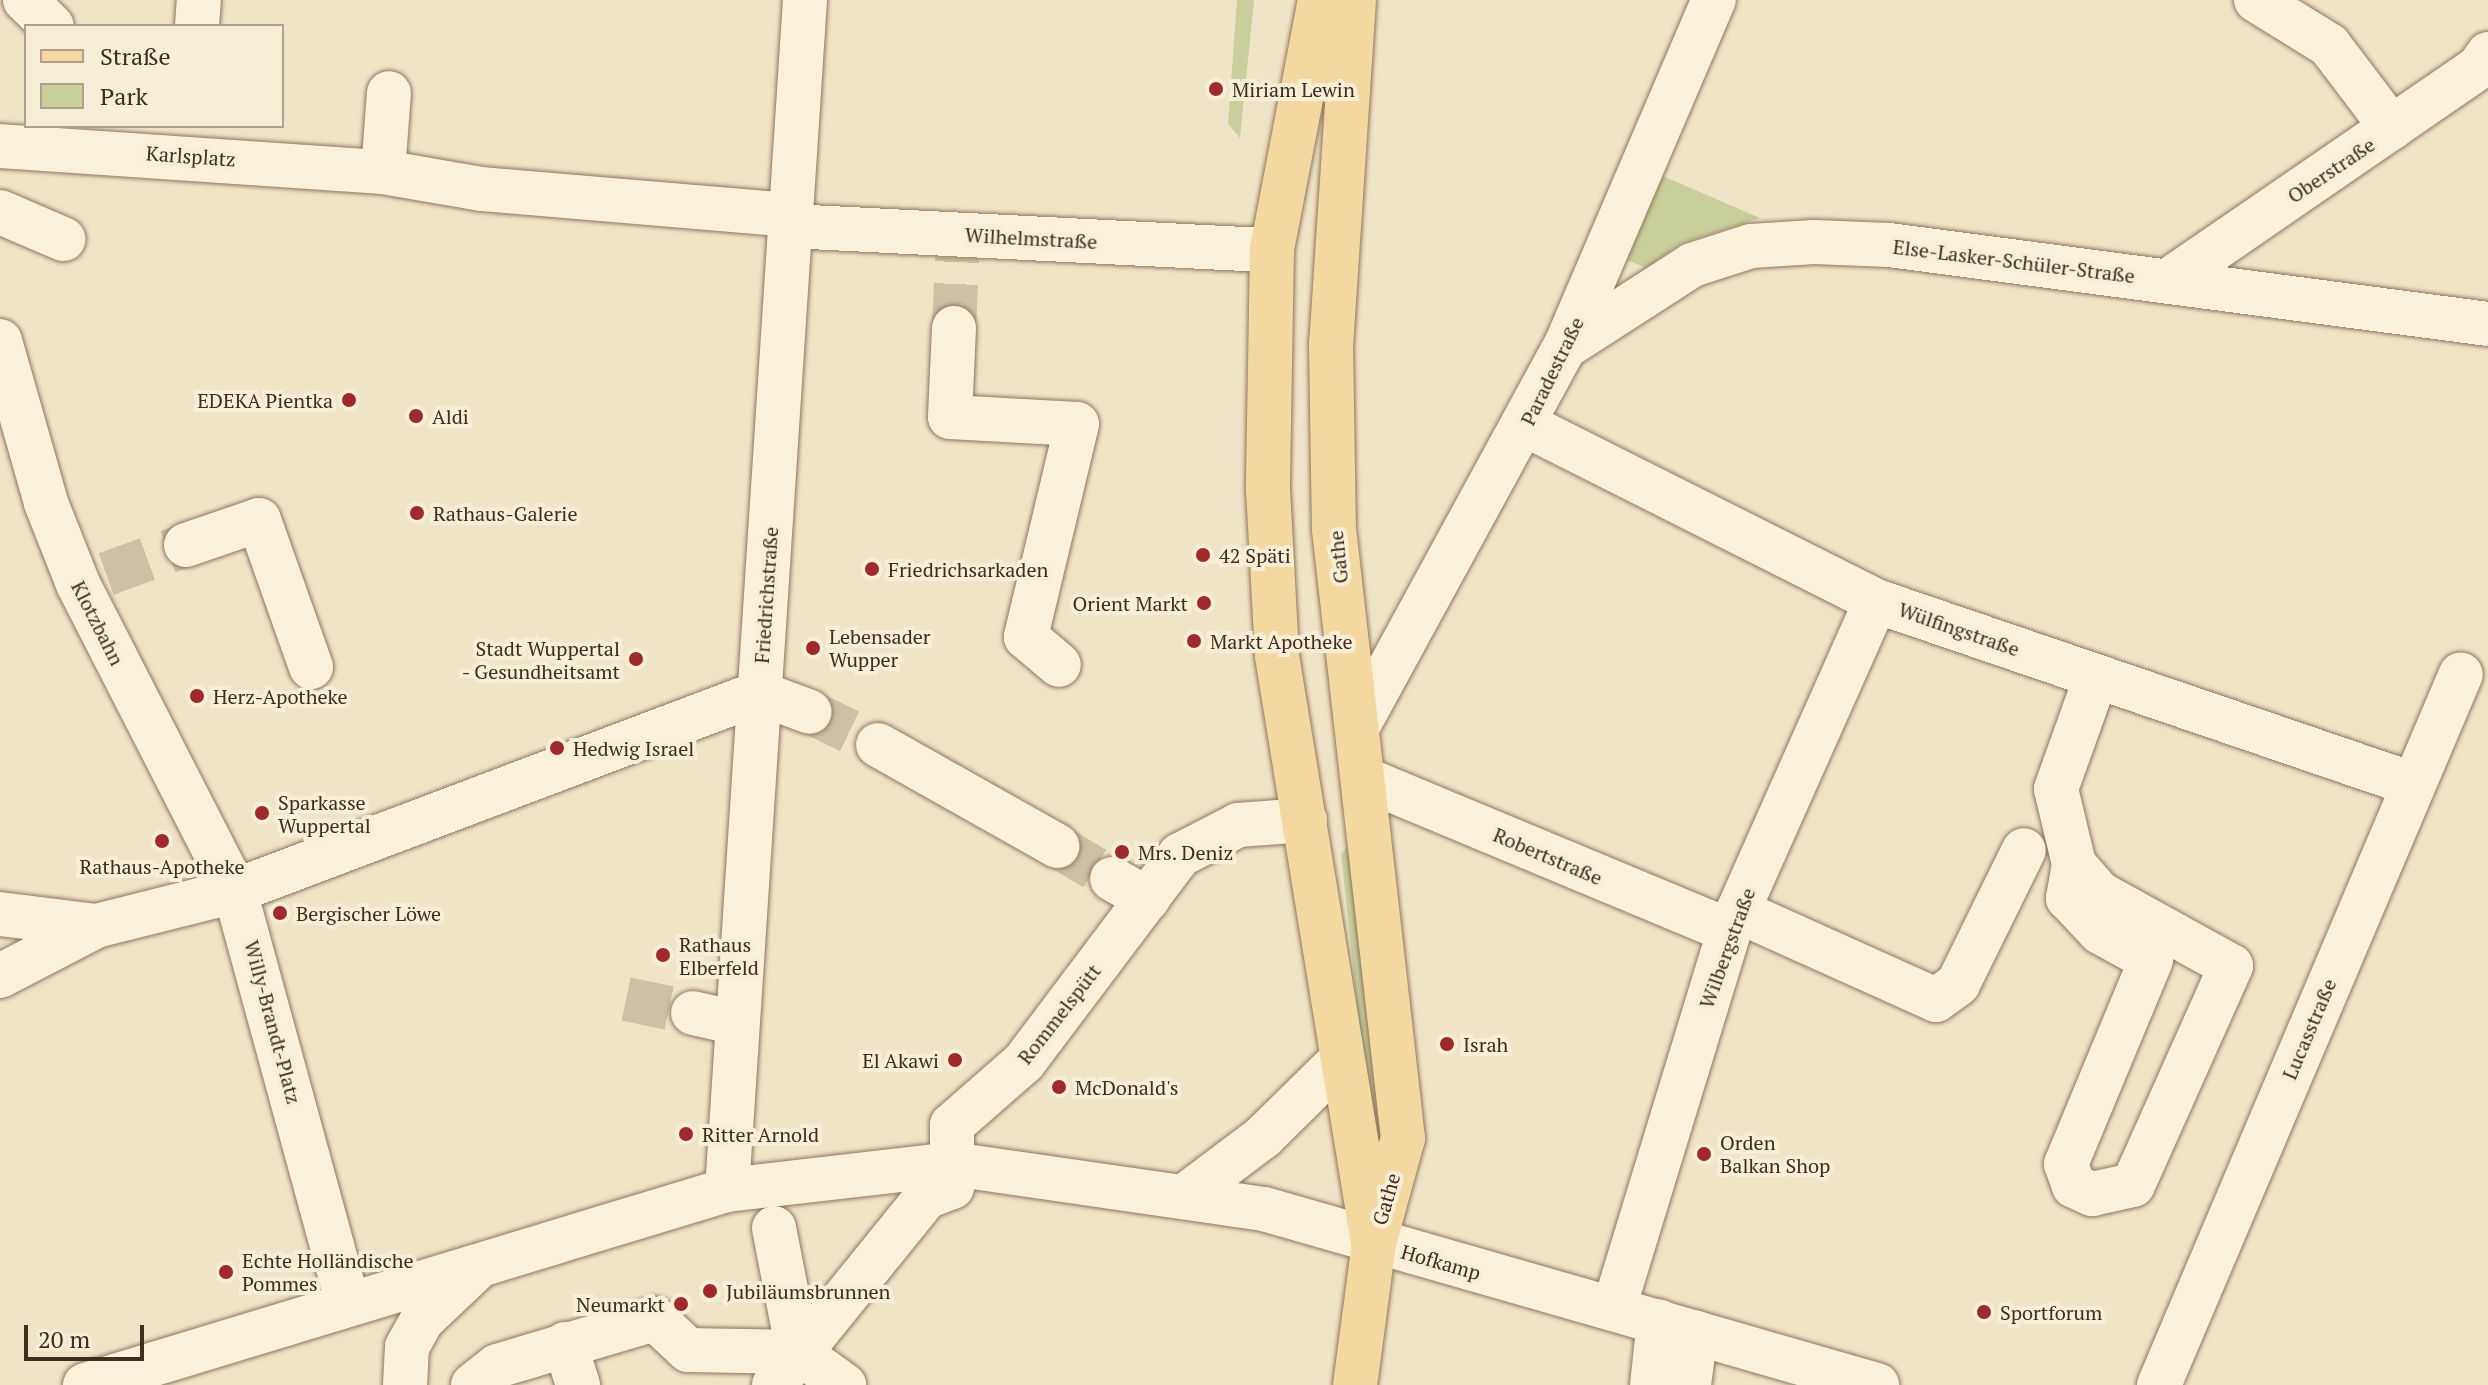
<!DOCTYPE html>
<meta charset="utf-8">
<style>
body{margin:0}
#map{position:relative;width:2488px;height:1385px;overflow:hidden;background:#f0e4c8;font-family:"PT Serif",serif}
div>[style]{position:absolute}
.green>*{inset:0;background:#c9cf9b}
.minor-tunnel>*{height:44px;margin-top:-22px;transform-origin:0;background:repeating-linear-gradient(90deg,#ccc0a6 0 44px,transparent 0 66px)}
.roads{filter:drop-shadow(0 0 2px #8d765c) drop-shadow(0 0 2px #8d765c)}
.minor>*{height:44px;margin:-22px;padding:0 22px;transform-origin:22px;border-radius:22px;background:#faf1dc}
.major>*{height:44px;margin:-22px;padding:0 22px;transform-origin:22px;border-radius:22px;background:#f3d9a0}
.dots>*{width:22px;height:22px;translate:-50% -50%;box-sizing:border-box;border:4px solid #f7eed8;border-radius:50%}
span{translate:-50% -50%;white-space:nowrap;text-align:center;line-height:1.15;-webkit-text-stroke:8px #f7eed8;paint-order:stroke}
.poi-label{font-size:20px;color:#3d2e20}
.left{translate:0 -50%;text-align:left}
.right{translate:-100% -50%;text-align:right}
.street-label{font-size:20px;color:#3d2e20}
.legend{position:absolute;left:24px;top:24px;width:260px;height:104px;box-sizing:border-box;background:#f7eed8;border:2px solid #ada18e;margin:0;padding:10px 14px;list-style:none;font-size:24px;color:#3d2e20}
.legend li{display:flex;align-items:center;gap:16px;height:40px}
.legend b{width:40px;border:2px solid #ada18e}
.scale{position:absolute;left:24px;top:1325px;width:120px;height:36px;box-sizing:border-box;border:4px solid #3d2e20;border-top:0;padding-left:10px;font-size:24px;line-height:28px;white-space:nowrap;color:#3d2e20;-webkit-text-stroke:6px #f7eed8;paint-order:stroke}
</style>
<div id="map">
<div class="green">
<i style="clip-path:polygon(1237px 0,1254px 0,1240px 138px,1228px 124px)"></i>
<i style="clip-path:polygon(1663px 176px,1760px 218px,1681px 243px,1647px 268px,1627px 260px)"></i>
<i style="clip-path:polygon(1347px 847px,1354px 848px,1383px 1132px,1371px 1133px,1341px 854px)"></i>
</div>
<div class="minor-tunnel">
<i style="left:954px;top:328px;width:70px;rotate:-87.5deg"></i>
<i style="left:106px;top:574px;width:85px;rotate:-19.9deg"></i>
<i style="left:810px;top:712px;width:76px;rotate:25.9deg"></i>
<i style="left:1057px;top:846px;width:64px;rotate:31deg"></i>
<i style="left:626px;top:999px;width:68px;rotate:11.8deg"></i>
</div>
<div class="roads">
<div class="minor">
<i style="left:25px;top:0;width:37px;rotate:44deg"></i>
<i style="left:2256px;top:0;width:86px;rotate:31.7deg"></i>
<i style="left:2329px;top:45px;width:104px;rotate:52.8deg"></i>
<i style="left:197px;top:26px;width:26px;rotate:-86deg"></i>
<i style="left:0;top:146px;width:384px;rotate:3.9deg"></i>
<i style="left:383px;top:172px;width:79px;rotate:-85.7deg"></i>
<i style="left:383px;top:172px;width:99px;rotate:9.8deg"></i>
<i style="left:481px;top:189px;width:311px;rotate:4.8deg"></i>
<i style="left:0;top:212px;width:69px;rotate:23.2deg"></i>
<i style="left:790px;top:226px;width:483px;rotate:2.9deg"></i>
<i style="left:2168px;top:281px;width:378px;rotate:-34.5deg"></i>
<i style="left:2479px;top:67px;width:16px;rotate:-55deg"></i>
<i style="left:954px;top:328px;width:89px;rotate:92.6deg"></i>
<i style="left:950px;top:417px;width:127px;rotate:3.2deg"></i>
<i style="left:1077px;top:424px;width:219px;rotate:103.5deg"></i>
<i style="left:1026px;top:637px;width:43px;rotate:40.3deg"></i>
<i style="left:0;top:341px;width:168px;rotate:74.1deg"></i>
<i style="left:46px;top:503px;width:87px;rotate:68.4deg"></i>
<i style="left:78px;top:584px;width:345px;rotate:62.9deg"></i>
<i style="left:235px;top:891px;width:425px;rotate:74.7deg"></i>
<i style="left:1565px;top:347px;width:151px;rotate:-32.8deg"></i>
<i style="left:1692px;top:265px;width:62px;rotate:-17.9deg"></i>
<i style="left:1751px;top:246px;width:63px;rotate:-3.6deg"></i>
<i style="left:1814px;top:242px;width:75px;rotate:2.3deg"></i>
<i style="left:1889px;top:245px;width:604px;rotate:7.51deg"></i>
<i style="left:1526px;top:425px;width:392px;rotate:26.7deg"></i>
<i style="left:1876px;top:601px;width:566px;rotate:18.85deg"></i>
<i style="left:186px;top:545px;width:77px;rotate:-18.9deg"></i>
<i style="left:259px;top:520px;width:156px;rotate:70.5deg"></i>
<i style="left:759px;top:693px;width:54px;rotate:20.4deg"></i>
<i style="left:1358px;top:726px;width:432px;rotate:-61.4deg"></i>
<i style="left:1565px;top:347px;width:378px;rotate:-66.8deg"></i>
<i style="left:878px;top:745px;width:206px;rotate:29.4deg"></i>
<i style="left:1367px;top:780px;width:392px;rotate:22.6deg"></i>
<i style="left:2074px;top:864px;width:35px;rotate:100deg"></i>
<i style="left:2068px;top:898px;width:47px;rotate:46.7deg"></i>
<i style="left:2100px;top:932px;width:58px;rotate:28.8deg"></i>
<i style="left:2151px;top:960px;width:221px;rotate:112.6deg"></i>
<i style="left:2066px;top:1164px;width:23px;rotate:70deg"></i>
<i style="left:2074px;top:1186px;width:20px;rotate:24deg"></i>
<i style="left:2092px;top:1194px;width:42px;rotate:-12.4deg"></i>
<i style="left:2133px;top:1185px;width:240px;rotate:-65.9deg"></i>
<i style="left:2231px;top:966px;width:151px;rotate:-151.1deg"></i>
<i style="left:2099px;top:893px;width:38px;rotate:-131deg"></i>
<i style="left:2074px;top:864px;width:77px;rotate:-103.5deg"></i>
<i style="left:2056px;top:789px;width:119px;rotate:-70.3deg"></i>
<i style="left:1112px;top:879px;width:41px;rotate:29.1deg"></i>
<i style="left:1738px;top:911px;width:217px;rotate:24.2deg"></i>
<i style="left:1936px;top:1000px;width:27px;rotate:-36deg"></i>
<i style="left:1958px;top:984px;width:149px;rotate:-63.8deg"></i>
<i style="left:0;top:914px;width:97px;rotate:7.1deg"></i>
<i style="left:0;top:976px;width:108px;rotate:-27.5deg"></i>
<i style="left:96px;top:926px;width:143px;rotate:-14.1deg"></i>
<i style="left:235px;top:891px;width:560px;rotate:-20.7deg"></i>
<i style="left:693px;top:1013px;width:45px;rotate:12.8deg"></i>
<i style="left:727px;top:1190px;width:1193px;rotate:-86.25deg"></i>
<i style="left:1186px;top:1195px;width:96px;rotate:-37deg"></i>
<i style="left:1263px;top:1137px;width:111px;rotate:-44.6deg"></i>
<i style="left:774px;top:1228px;width:126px;rotate:79deg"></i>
<i style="left:1614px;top:1308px;width:394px;rotate:-73deg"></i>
<i style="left:1729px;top:931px;width:361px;rotate:-66deg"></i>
<i style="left:565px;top:1344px;width:43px;rotate:72.4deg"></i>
<i style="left:798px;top:1352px;width:57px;rotate:35.7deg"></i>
<i style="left:85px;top:1385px;width:671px;rotate:-16.9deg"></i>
<i style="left:727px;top:1190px;width:226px;rotate:-6.6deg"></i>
<i style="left:952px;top:1164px;width:315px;rotate:8.2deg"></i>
<i style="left:1264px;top:1209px;width:638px;rotate:16.02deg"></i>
<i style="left:405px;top:1385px;width:38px;rotate:-87deg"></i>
<i style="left:407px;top:1347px;width:31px;rotate:-61deg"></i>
<i style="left:422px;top:1320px;width:76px;rotate:-43.4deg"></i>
<i style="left:473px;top:1385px;width:31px;rotate:-38deg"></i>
<i style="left:497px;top:1366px;width:165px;rotate:-16.6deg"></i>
<i style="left:655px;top:1319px;width:45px;rotate:43.2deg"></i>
<i style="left:688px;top:1350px;width:110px;rotate:1deg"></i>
<i style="left:774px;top:1385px;width:242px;rotate:-51deg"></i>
<i style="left:926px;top:1197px;width:28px;rotate:-21deg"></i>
<i style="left:952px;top:1187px;width:62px;rotate:-90deg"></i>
<i style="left:952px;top:1125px;width:96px;rotate:-41.2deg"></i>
<i style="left:1024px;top:1062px;width:259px;rotate:-53deg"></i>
<i style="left:1180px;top:855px;width:65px;rotate:-27.3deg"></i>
<i style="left:1238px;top:825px;width:67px;rotate:-4.3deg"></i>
<i style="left:1652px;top:1385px;width:64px;rotate:-83.8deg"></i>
<i style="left:1689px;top:1385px;width:53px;rotate:-82.5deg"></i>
<i style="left:2159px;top:1385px;width:772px;rotate:-66.99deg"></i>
</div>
<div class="major">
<i style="left:1320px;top:0;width:255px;rotate:100.9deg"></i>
<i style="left:1272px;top:250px;width:239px;rotate:91deg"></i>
<i style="left:1268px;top:489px;width:167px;rotate:86.9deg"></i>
<i style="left:1277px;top:656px;width:589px;rotate:80.71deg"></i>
<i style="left:1354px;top:0;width:344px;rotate:93.8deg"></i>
<i style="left:1331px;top:343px;width:186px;rotate:89.1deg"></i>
<i style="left:1334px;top:529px;width:613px;rotate:83.54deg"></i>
<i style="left:1403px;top:1138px;width:109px;rotate:105.4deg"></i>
<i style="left:1374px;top:1243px;width:143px;rotate:97.6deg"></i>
</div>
</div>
<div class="dots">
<i style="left:1216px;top:89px;background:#9e2a2b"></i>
<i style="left:349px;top:400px;background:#9e2a2b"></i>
<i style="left:416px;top:416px;background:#9e2a2b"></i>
<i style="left:417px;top:513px;background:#9e2a2b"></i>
<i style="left:1203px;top:555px;background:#9e2a2b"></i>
<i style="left:872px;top:569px;background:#9e2a2b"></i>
<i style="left:1204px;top:603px;background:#9e2a2b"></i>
<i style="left:1194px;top:641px;background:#9e2a2b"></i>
<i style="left:813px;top:648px;background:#9e2a2b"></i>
<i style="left:636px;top:659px;background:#9e2a2b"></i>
<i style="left:197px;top:696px;background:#9e2a2b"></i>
<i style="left:557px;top:748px;background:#9e2a2b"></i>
<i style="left:262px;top:813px;background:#9e2a2b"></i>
<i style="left:162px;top:841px;background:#9e2a2b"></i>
<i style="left:1122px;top:852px;background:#9e2a2b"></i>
<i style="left:280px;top:913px;background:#9e2a2b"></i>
<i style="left:663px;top:955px;background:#9e2a2b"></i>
<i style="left:1447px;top:1044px;background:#9e2a2b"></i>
<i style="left:955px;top:1060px;background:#9e2a2b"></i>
<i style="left:1059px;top:1087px;background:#9e2a2b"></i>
<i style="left:686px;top:1134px;background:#9e2a2b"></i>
<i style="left:1704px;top:1154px;background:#9e2a2b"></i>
<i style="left:226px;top:1272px;background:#9e2a2b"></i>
<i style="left:710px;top:1291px;background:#9e2a2b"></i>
<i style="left:681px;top:1304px;background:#9e2a2b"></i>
<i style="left:1984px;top:1312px;background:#9e2a2b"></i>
</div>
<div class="poi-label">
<span class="left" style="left:1232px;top:89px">Miriam Lewin</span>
<span class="right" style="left:333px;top:400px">EDEKA Pientka</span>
<span class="left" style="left:432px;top:416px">Aldi</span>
<span class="left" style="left:433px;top:513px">Rathaus-Galerie</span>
<span class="left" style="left:1219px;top:555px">42 Späti</span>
<span class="left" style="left:888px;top:569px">Friedrichsarkaden</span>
<span class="right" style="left:1188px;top:603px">Orient Markt</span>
<span class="left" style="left:829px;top:648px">Lebensader<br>Wupper</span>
<span class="left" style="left:1210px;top:641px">Markt Apotheke</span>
<span class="right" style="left:620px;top:660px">Stadt Wuppertal<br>- Gesundheitsamt</span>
<span class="left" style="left:213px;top:696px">Herz-Apotheke</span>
<span class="left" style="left:573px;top:748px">Hedwig Israel</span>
<span class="left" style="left:278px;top:814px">Sparkasse<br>Wuppertal</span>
<span class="left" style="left:1138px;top:852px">Mrs. Deniz</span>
<span style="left:162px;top:866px">Rathaus-Apotheke</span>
<span class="left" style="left:296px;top:913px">Bergischer Löwe</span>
<span class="left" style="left:679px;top:956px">Rathaus<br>Elberfeld</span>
<span class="left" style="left:1463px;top:1044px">Israh</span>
<span class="right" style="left:939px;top:1060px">El Akawi</span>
<span class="left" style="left:1075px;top:1087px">McDonald's</span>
<span class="left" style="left:702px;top:1134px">Ritter Arnold</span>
<span class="left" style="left:1720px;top:1154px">Orden<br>Balkan Shop</span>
<span class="left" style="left:242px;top:1272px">Echte Holländische<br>Pommes</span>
<span class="left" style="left:726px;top:1291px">Jubiläumsbrunnen</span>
<span class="right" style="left:665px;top:1304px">Neumarkt</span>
<span class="left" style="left:2000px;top:1312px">Sportforum</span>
</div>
<div class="street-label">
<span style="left:191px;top:156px;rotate:4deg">Karlsplatz</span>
<span style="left:2331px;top:170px;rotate:-34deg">Oberstraße</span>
<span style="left:1031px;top:238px;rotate:3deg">Wilhelmstraße</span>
<span style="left:2014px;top:261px;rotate:7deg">Else-Lasker-Schüler-Straße</span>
<span style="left:1552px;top:371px;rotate:-64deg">Paradestraße</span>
<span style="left:1338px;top:557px;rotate:-96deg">Gathe</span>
<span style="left:766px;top:595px;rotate:-86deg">Friedrichstraße</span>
<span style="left:98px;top:623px;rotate:63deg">Klotzbahn</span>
<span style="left:1959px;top:629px;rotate:19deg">Wülfingstraße</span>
<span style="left:1548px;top:856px;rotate:23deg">Robertstraße</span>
<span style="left:1727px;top:948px;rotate:-70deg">Wilbergstraße</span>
<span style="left:1059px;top:1014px;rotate:-52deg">Rommelspütt</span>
<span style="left:273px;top:1022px;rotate:75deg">Willy-Brandt-Platz</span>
<span style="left:2309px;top:1029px;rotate:-67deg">Lucasstraße</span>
<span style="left:1386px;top:1199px;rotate:-74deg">Gathe</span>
<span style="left:1441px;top:1262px;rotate:16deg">Hofkamp</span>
</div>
<ul class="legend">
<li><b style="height:10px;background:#f3d9a0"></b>Straße</li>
<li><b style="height:22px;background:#c9cf9b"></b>Park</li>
</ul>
<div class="scale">20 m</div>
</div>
